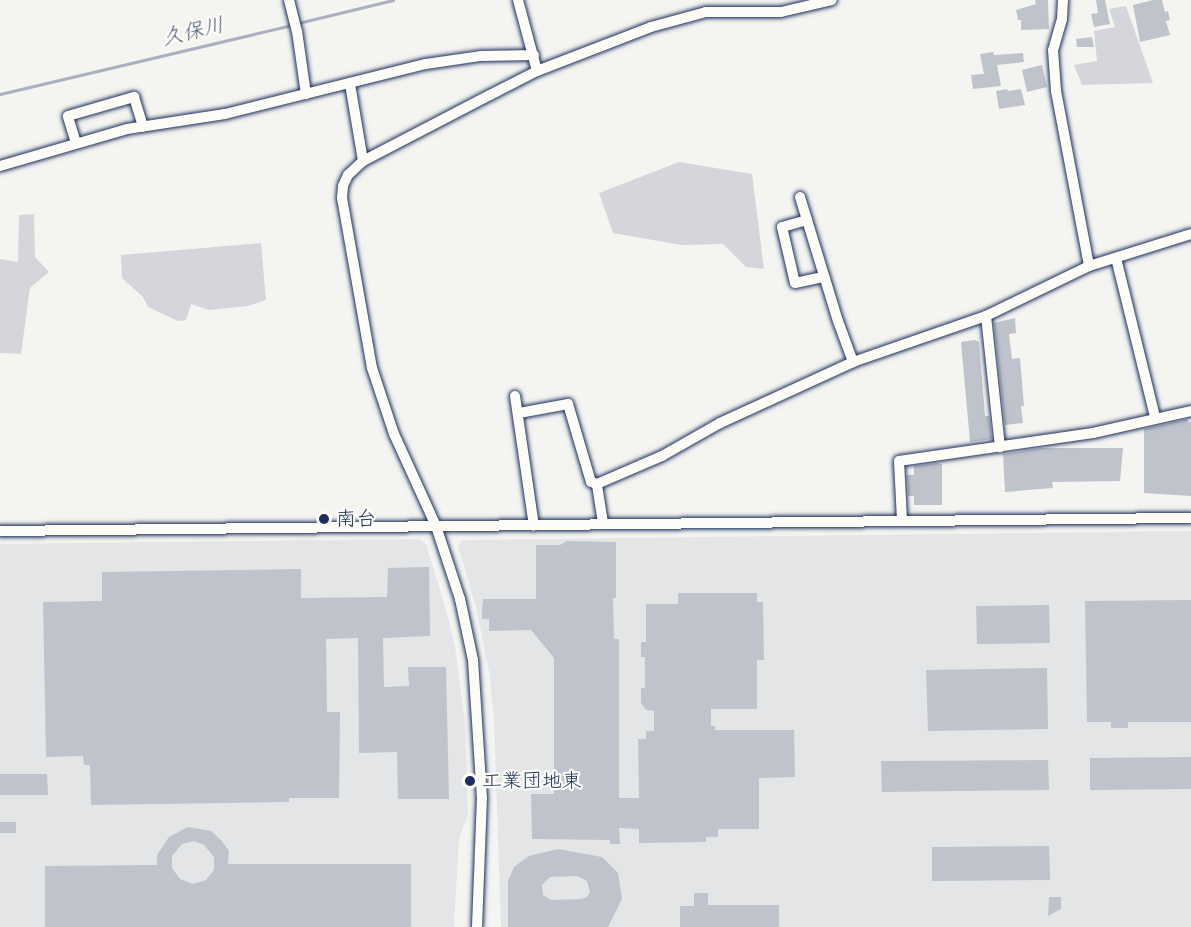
<!DOCTYPE html>
<meta charset="utf-8">
<style>
body{margin:0}
#map{position:relative;width:1191px;height:927px;overflow:hidden;background:#f4f4f1;font-family:"Balsamiq Sans","Klee One",sans-serif}
div>[style]{position:absolute}
.built>*{inset:0;background:#e4e5e6}
.green>*{inset:0;background:#d4d6db}
.stream>*{height:3px;margin:-1.5px;padding:0 1.5px;transform-origin:1.5px;border-radius:1.5px;background:#aab0bf}
.building>*{inset:0;background:#bfc3cc}
.roads{filter:drop-shadow(0 0 2px #1b2f5e) drop-shadow(0 0 2px #1b2f5e)}
.minor>*{height:10px;margin:-5px;padding:0 5px;transform-origin:5px;border-radius:5px;background:#fdfcf7}
.dots>*{width:16px;height:16px;translate:-50% -50%;box-sizing:border-box;border:3px solid #fdfcf7;border-radius:50%}
span{translate:-50% -50%;white-space:nowrap;text-align:center;line-height:1.15;-webkit-text-stroke:4.5px #fdfcf7;paint-order:stroke}
.poi-label{font-size:20px;color:#1b2f5e}
.left{translate:0 -50%;text-align:left}
.water-label{font-size:21px;color:#46567b;font-style:italic}
</style>
<div id="map">
<div class="built">
<i style="clip-path:polygon(1191px 531px,1191px 927px,501px 927px,494px 719px,489px 672px,476px 607px,458px 546px,463px 540px)"></i>
<i style="clip-path:polygon(419px 539px,426px 544px,448px 617px,455px 646px,465px 724px,468px 815px,459px 838px,454px 927px,0 927px,0 544px)"></i>
</div>
<div class="green">
<i style="clip-path:polygon(1126px 6px,1153px 83px,1082px 85px,1074px 65px,1097px 61px,1094px 31px,1115px 27px,1109px 9px)"></i>
<i style="clip-path:polygon(679px 162px,752px 174px,764px 269px,746px 267px,723px 244px,681px 245px,613px 233px,599px 193px)"></i>
<i style="clip-path:polygon(34px 214px,35px 257px,49px 272px,30px 288px,21px 354px,0 353px,0 259px,18px 262px,19px 215px)"></i>
<i style="clip-path:polygon(261px 243px,266px 300px,248px 306px,209px 310px,191px 304px,186px 320px,178px 321px,148px 307px,143px 297px,122px 278px,121px 255px)"></i>
</div>
<div class="stream">
<i style="left:298px;top:23px;width:98px;rotate:-13.6deg"></i>
<i style="left:0;top:94px;width:300px;rotate:-13.3deg"></i>
</div>
<div class="building">
<i style="clip-path:polygon(1035px 0,1048px 0,1049px 29px,1021px 30px,1021px 20px,1018px 20px,1016px 10px,1036px 4px)"></i>
<i style="clip-path:polygon(1096px 0,1105px 0,1110px 24px,1094px 27px,1091px 14px,1098px 13px)"></i>
<i style="clip-path:polygon(1153px 0,1162px 0,1165px 12px,1168px 11px,1170px 20px,1166px 21px,1170px 35px,1140px 42px,1133px 5px)"></i>
<i style="clip-path:polygon(1092px 37px,1094px 47px,1077px 47px,1076px 39px)"></i>
<i style="clip-path:polygon(993px 52px,994px 55px,1023px 53px,1024px 62px,997px 65px,1001px 86px,973px 89px,971px 75px,984px 74px,980px 54px)"></i>
<i style="clip-path:polygon(1042px 65px,1047px 87px,1027px 92px,1022px 70px)"></i>
<i style="clip-path:polygon(1007px 89px,1008px 91px,1021px 89px,1025px 105px,999px 109px,996px 91px)"></i>
<i style="clip-path:polygon(1015px 318px,1016px 333px,1009px 334px,1012px 359px,1020px 358px,1024px 406px,1021px 406px,1023px 423px,1005px 425px,994px 323px)"></i>
<i style="clip-path:polygon(975px 340px,979px 342px,985px 416px,989px 416px,992px 439px,970px 442px,961px 342px)"></i>
<i style="clip-path:polygon(1188px 419px,1188px 422px,1191px 422px,1191px 496px,1144px 493px,1144px 429px)"></i>
<i style="clip-path:polygon(1041px 448px,1123px 448px,1120px 481px,1052px 482px,1053px 488px,1005px 492px,1003px 454px)"></i>
<i style="clip-path:polygon(936px 463px,942px 464px,942px 505px,914px 505px,914px 496px,908px 496px,907px 475px,914px 475px,914px 466px)"></i>
<i style="clip-path:polygon(567px 541px,616px 542px,616px 598px,613px 598px,614px 639px,619px 639px,619px 798px,639px 798px,638px 739px,646px 739px,646px 731px,654px 731px,654px 711px,646px 710px,641px 703px,641px 688px,645px 688px,645px 657px,641px 657px,641px 642px,646px 642px,646px 604px,678px 604px,678px 593px,757px 593px,757px 602px,763px 602px,764px 660px,757px 660px,757px 709px,711px 709px,711px 726px,715px 726px,715px 730px,794px 730px,795px 777px,759px 778px,759px 829px,718px 829px,718px 837px,706px 837px,706px 842px,639px 843px,639px 829px,619px 828px,620px 844px,610px 844px,610px 840px,532px 839px,531px 794px,554px 794px,554px 658px,531px 630px,489px 631px,489px 619px,482px 619px,482px 610px,483px 599px,536px 599px,536px 545px,560px 545px)"></i>
<i style="clip-path:polygon(429px 567px,430px 636px,383px 638px,384px 687px,409px 686px,408px 667px,446px 667px,449px 799px,398px 799px,397px 752px,359px 753px,358px 638px,326px 639px,327px 712px,340px 712px,339px 798px,289px 798px,289px 802px,91px 805px,90px 765px,84px 765px,83px 756px,46px 757px,43px 602px,102px 601px,102px 572px,301px 569px,301px 598px,387px 597px,388px 568px)"></i>
<i style="clip-path:polygon(1191px 600px,1191px 722px,1128px 722px,1128px 728px,1111px 728px,1111px 722px,1087px 722px,1085px 601px)"></i>
<i style="clip-path:polygon(1049px 605px,1050px 643px,977px 644px,976px 606px)"></i>
<i style="clip-path:polygon(1047px 668px,1048px 729px,928px 731px,926px 670px)"></i>
<i style="clip-path:polygon(1191px 757px,1191px 789px,1090px 790px,1090px 758px)"></i>
<i style="clip-path:polygon(1048px 760px,1049px 790px,882px 792px,881px 761px)"></i>
<i style="clip-path:polygon(0 774px,47px 774px,48px 795px,0 795px)"></i>
<i style="clip-path:polygon(0 822px,16px 822px,16px 833px,0 833px)"></i>
<i style="clip-path:polygon(evenodd,188px 827px,211px 831px,221px 840px,229px 851px,228px 864px,411px 864px,411px 927px,45px 927px,45px 866px,157px 865px,157px 855px,169px 837px,188px 827px,194px 841px,204px 845px,214px 857px,214px 870px,206px 880px,193px 884px,180px 879px,172px 868px,172px 856px,182px 844px,194px 841px)"></i>
<i style="clip-path:polygon(1049px 846px,1050px 880px,932px 881px,932px 847px)"></i>
<i style="clip-path:polygon(evenodd,558px 849px,602px 857px,618px 873px,622px 899px,608px 927px,508px 927px,508px 881px,514px 867px,529px 856px,558px 849px,577px 876px,587px 881px,590px 892px,587px 897px,581px 899px,551px 900px,543px 895px,542px 885px,550px 877px,577px 876px)"></i>
<i style="clip-path:polygon(694px 893px,708px 893px,708px 905px,779px 905px,779px 927px,680px 927px,680px 906px,694px 906px)"></i>
<i style="clip-path:polygon(1049px 897px,1061px 897px,1061px 909px,1048px 916px)"></i>
</div>
<div class="roads">
<div class="minor">
<i style="left:289px;top:0;width:32px;rotate:76deg"></i>
<i style="left:297px;top:31px;width:64px;rotate:81.9deg"></i>
<i style="left:518px;top:0;width:73px;rotate:75deg"></i>
<i style="left:1063px;top:0;width:19px;rotate:93deg"></i>
<i style="left:1062px;top:19px;width:32px;rotate:106deg"></i>
<i style="left:1053px;top:50px;width:41px;rotate:85.8deg"></i>
<i style="left:1056px;top:91px;width:178px;rotate:79.3deg"></i>
<i style="left:350px;top:84px;width:78px;rotate:80.4deg"></i>
<i style="left:76px;top:143px;width:28px;rotate:-107deg"></i>
<i style="left:68px;top:116px;width:69px;rotate:-16.1deg"></i>
<i style="left:134px;top:97px;width:31px;rotate:73deg"></i>
<i style="left:0;top:166px;width:132px;rotate:-16.2deg"></i>
<i style="left:127px;top:129px;width:99px;rotate:-8.7deg"></i>
<i style="left:225px;top:114px;width:207px;rotate:-14deg"></i>
<i style="left:426px;top:64px;width:56px;rotate:-8.3deg"></i>
<i style="left:481px;top:56px;width:53px;rotate:-1.1deg"></i>
<i style="left:800px;top:197px;width:130px;rotate:73deg"></i>
<i style="left:838px;top:321px;width:44px;rotate:69.9deg"></i>
<i style="left:807px;top:220px;width:26px;rotate:164deg"></i>
<i style="left:782px;top:227px;width:57px;rotate:76.9deg"></i>
<i style="left:795px;top:283px;width:30px;rotate:-12deg"></i>
<i style="left:1116px;top:258px;width:164px;rotate:76.2deg"></i>
<i style="left:986px;top:316px;width:132px;rotate:83.9deg"></i>
<i style="left:515px;top:396px;width:131px;rotate:81.7deg"></i>
<i style="left:519px;top:413px;width:50px;rotate:-10.4deg"></i>
<i style="left:568px;top:404px;width:81px;rotate:73.6deg"></i>
<i style="left:591px;top:482px;width:6px;rotate:18deg"></i>
<i style="left:902px;top:520px;width:59px;rotate:-92.9deg"></i>
<i style="left:899px;top:461px;width:196px;rotate:-8.2deg"></i>
<i style="left:1093px;top:433px;width:100px;rotate:-12.7deg"></i>
<i style="left:603px;top:523px;width:39px;rotate:-99deg"></i>
<i style="left:597px;top:484px;width:71px;rotate:-23.3deg"></i>
<i style="left:662px;top:456px;width:67px;rotate:-29.6deg"></i>
<i style="left:720px;top:423px;width:146px;rotate:-24.6deg"></i>
<i style="left:853px;top:362px;width:141px;rotate:-19.1deg"></i>
<i style="left:986px;top:316px;width:114px;rotate:-25.9deg"></i>
<i style="left:1089px;top:266px;width:107px;rotate:-17.4deg"></i>
<i style="left:0;top:531px;width:1191px;rotate:-0.63deg"></i>
<i style="left:477px;top:927px;width:128px;rotate:-87.8deg"></i>
<i style="left:482px;top:799px;width:139px;rotate:-93.7deg"></i>
<i style="left:473px;top:660px;width:62px;rotate:-102deg"></i>
<i style="left:460px;top:599px;width:77px;rotate:-108.2deg"></i>
<i style="left:436px;top:526px;width:101px;rotate:-114.5deg"></i>
<i style="left:394px;top:434px;width:70px;rotate:-108.4deg"></i>
<i style="left:372px;top:368px;width:173px;rotate:-100deg"></i>
<i style="left:342px;top:198px;width:12px;rotate:-85deg"></i>
<i style="left:343px;top:186px;width:12px;rotate:-66deg"></i>
<i style="left:348px;top:175px;width:21px;rotate:-43deg"></i>
<i style="left:363px;top:161px;width:143px;rotate:-27.5deg"></i>
<i style="left:490px;top:95px;width:53px;rotate:-27.1deg"></i>
<i style="left:537px;top:71px;width:122px;rotate:-21.1deg"></i>
<i style="left:651px;top:27px;width:57px;rotate:-15.3deg"></i>
<i style="left:706px;top:12px;width:75px"></i>
<i style="left:781px;top:12px;width:52px;rotate:-13.2deg"></i>
</div>
</div>
<div class="dots">
<i style="left:324px;top:519px;background:#1b2f5e"></i>
<i style="left:470px;top:781px;background:#1b2f5e"></i>
</div>
<div class="poi-label">
<span class="left" style="left:336px;top:519px">南台</span>
<span class="left" style="left:482px;top:781px">工業団地東</span>
</div>
<div class="water-label">
<span style="left:193px;top:32px;rotate:-13deg">久保川</span>
</div>
</div>
